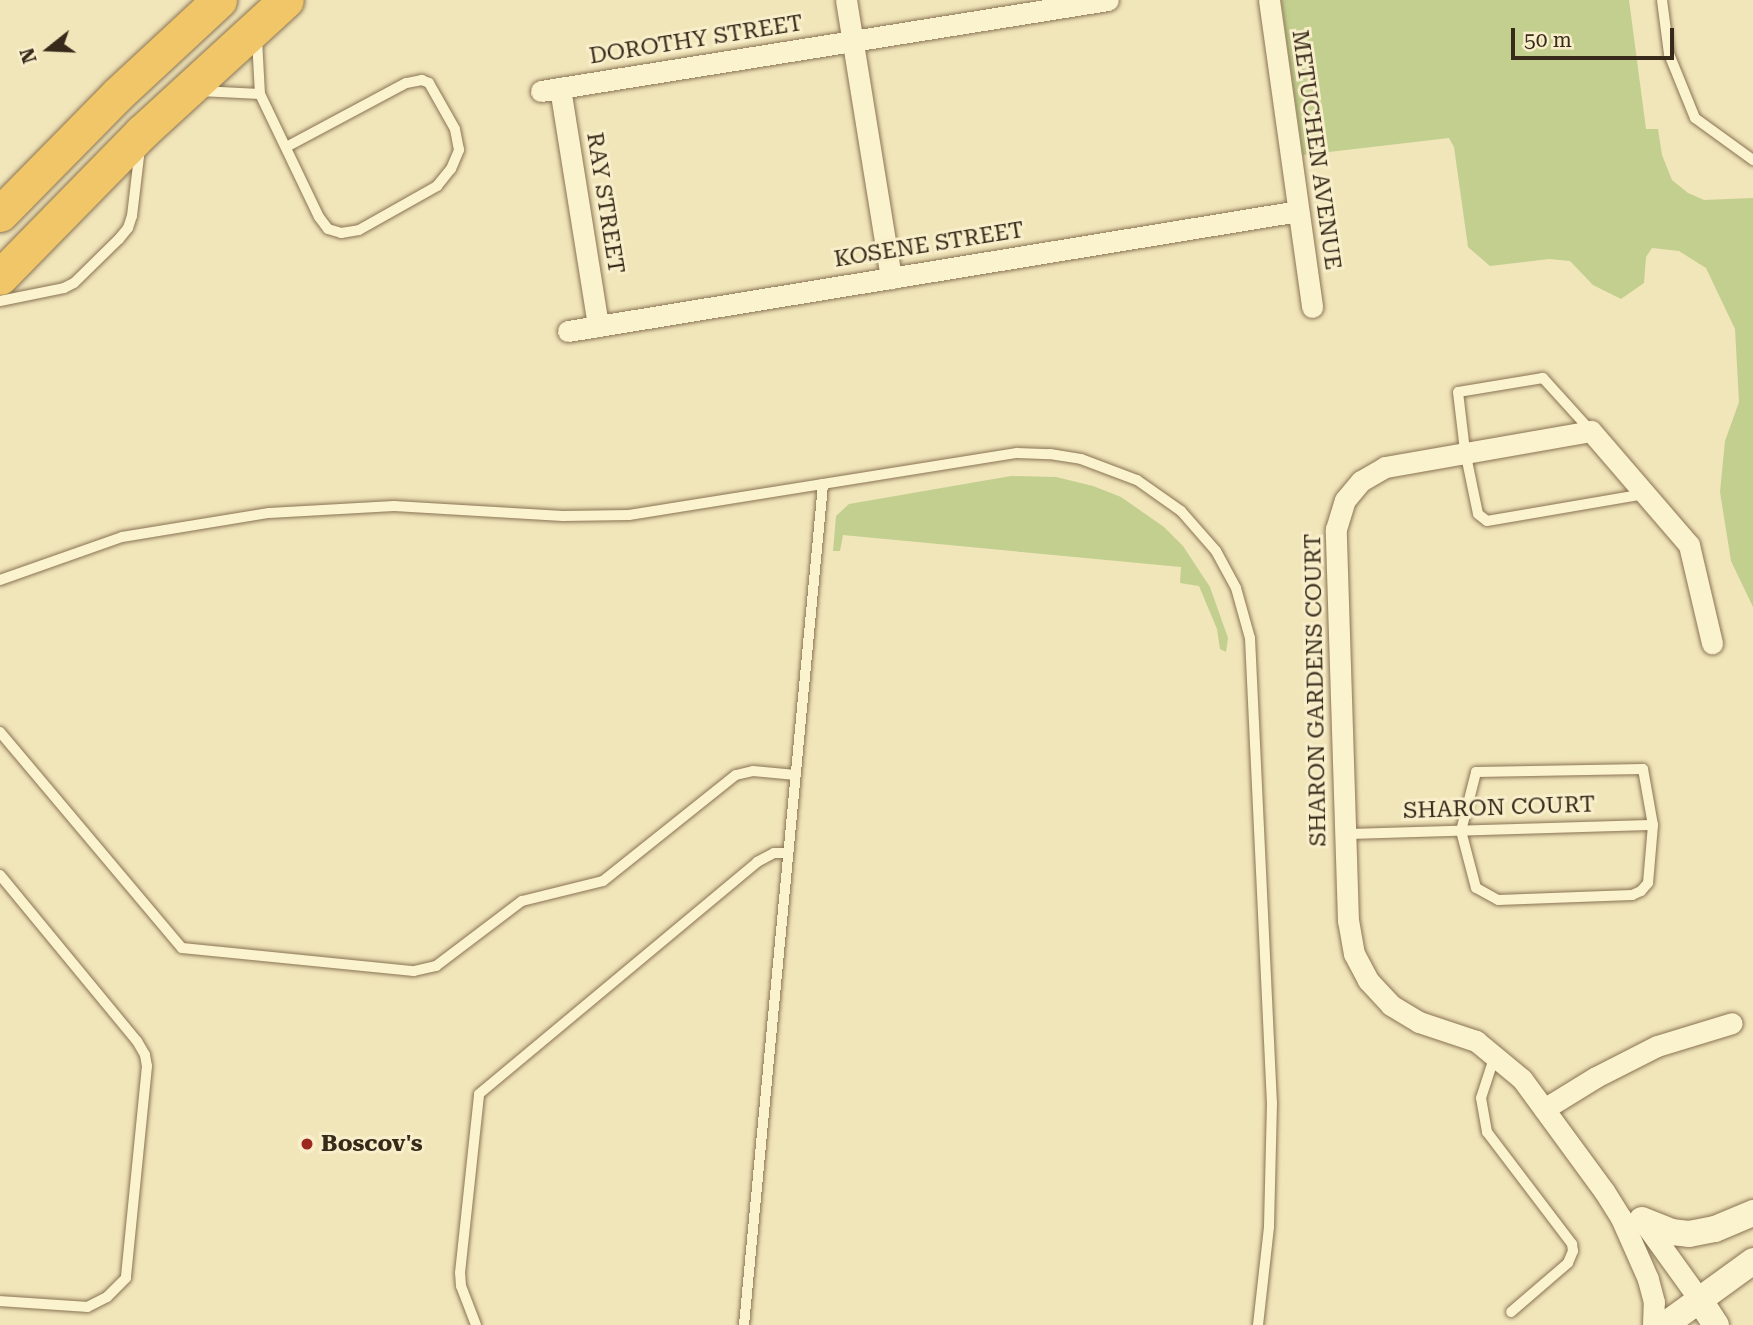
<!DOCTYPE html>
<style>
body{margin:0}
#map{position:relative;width:1753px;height:1325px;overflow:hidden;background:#f1e5ba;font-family:"Roboto Serif",serif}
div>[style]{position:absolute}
.green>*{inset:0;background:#c2cf8e}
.roads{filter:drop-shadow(0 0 2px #897453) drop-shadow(0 0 2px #897453)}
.service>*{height:10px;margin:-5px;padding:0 5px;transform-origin:5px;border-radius:5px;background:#fbf2ce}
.minor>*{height:21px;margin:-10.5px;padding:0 10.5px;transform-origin:10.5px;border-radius:10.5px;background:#fbf2ce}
.tertiary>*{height:26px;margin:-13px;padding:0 13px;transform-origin:13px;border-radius:13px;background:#fbf2ce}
.trunk>*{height:35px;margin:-17.5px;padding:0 17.5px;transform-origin:17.5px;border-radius:17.5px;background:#f1c668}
.dots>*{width:19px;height:19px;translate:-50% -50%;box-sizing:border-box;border:4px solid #f8eeca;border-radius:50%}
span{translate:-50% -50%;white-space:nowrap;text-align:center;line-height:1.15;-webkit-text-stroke:6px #f8eeca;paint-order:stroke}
.street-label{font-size:23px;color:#372a1a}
.poi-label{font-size:23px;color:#372a1a;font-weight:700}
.left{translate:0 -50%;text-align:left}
.north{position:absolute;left:14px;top:14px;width:70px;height:70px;-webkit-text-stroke:5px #f8eeca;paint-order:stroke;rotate:252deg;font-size:19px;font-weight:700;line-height:28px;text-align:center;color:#372a1a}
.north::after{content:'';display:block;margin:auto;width:24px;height:32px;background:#372a1a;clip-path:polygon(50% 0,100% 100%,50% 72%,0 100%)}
.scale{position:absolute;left:1511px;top:28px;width:163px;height:32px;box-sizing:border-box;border:4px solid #372a1a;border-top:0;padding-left:9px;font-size:21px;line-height:24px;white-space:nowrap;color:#372a1a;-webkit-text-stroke:5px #f8eeca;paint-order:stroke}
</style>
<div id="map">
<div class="green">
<i style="clip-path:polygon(1281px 0,1629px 0,1646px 129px,1658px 129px,1662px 155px,1672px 180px,1688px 193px,1704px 200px,1753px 198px,1753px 607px,1731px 561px,1720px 492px,1725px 441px,1739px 402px,1735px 329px,1706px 268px,1679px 251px,1652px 248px,1646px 257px,1644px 283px,1621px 299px,1593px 285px,1570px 261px,1549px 259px,1490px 266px,1468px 247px,1454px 147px,1449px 138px,1303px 155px)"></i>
<i style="clip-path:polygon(1011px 476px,1056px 477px,1093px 486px,1121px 497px,1164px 527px,1183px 546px,1210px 587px,1228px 638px,1226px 652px,1220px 649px,1217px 629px,1199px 586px,1180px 583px,1181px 567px,843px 535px,840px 551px,833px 551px,836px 516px,849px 504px)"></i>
</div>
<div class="roads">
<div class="service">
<i style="left:1662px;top:0;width:54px;rotate:82.6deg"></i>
<i style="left:1669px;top:54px;width:69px;rotate:67.9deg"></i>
<i style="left:1695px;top:118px;width:72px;rotate:35.9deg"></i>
<i style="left:257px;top:39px;width:55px;rotate:86.9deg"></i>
<i style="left:260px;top:94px;width:136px;rotate:64.4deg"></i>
<i style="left:319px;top:217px;width:15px;rotate:53deg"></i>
<i style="left:328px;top:229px;width:14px;rotate:17deg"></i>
<i style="left:341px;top:233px;width:18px;rotate:-9deg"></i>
<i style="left:359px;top:230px;width:90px;rotate:-29.4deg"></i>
<i style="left:437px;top:186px;width:22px;rotate:-51deg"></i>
<i style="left:451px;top:169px;width:21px;rotate:-67deg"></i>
<i style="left:459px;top:150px;width:21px;rotate:-101deg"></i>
<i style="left:455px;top:129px;width:53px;rotate:-119.5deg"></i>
<i style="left:429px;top:83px;width:8px;rotate:-157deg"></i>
<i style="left:422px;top:80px;width:16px;rotate:169deg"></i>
<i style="left:406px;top:83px;width:136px;rotate:151.9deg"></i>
<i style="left:200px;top:91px;width:60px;rotate:2.9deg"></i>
<i style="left:0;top:301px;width:65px;rotate:-11.5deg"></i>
<i style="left:64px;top:288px;width:11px;rotate:-27deg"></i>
<i style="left:74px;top:283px;width:63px;rotate:-44.4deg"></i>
<i style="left:119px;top:239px;width:14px;rotate:-51deg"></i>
<i style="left:128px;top:228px;width:13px;rotate:-72deg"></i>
<i style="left:132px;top:216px;width:68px;rotate:-83.3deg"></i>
<i style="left:1591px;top:431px;width:72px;rotate:-132.2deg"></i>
<i style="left:1543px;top:378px;width:86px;rotate:170.6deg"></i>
<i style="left:1458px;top:392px;width:59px;rotate:83.2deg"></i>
<i style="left:1465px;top:451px;width:64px;rotate:78.3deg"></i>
<i style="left:1478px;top:514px;width:11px;rotate:38deg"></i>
<i style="left:1487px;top:521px;width:160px;rotate:-9.7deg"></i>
<i style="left:0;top:580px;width:129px;rotate:-19.4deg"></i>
<i style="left:122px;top:537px;width:149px;rotate:-9.3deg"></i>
<i style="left:269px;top:513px;width:125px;rotate:-3.2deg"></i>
<i style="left:394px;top:506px;width:169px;rotate:3.4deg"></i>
<i style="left:563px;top:516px;width:66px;rotate:-0.9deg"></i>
<i style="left:629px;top:515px;width:393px;rotate:-9.1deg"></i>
<i style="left:1017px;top:453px;width:33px;rotate:2deg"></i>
<i style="left:1050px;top:454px;width:31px;rotate:9deg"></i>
<i style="left:1081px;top:459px;width:60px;rotate:20.6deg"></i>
<i style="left:1137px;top:480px;width:54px;rotate:35.2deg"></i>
<i style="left:1181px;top:511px;width:53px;rotate:48.8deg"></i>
<i style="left:1216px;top:551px;width:42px;rotate:61.6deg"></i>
<i style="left:1236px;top:588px;width:52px;rotate:74.4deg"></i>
<i style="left:1250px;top:638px;width:466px;rotate:87.3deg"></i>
<i style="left:1272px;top:1103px;width:124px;rotate:91.4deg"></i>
<i style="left:1269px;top:1227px;width:99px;rotate:96.4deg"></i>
<i style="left:0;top:732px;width:282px;rotate:49.9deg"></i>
<i style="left:182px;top:948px;width:233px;rotate:5.7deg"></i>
<i style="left:414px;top:971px;width:23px;rotate:-13deg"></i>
<i style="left:436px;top:966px;width:108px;rotate:-37.1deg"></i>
<i style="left:522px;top:901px;width:83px;rotate:-13.9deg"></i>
<i style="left:603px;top:881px;width:170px;rotate:-38.6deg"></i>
<i style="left:736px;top:775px;width:17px;rotate:-13deg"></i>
<i style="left:753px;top:771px;width:43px;rotate:5.3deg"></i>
<i style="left:1643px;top:769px;width:57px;rotate:79.9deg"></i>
<i style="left:1653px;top:825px;width:58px;rotate:94.9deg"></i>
<i style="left:1648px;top:883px;width:11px;rotate:131deg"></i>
<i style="left:1641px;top:891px;width:10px;rotate:156deg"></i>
<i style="left:1632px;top:895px;width:134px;rotate:177.9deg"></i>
<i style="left:1498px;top:900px;width:25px;rotate:-151deg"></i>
<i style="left:1476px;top:888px;width:59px;rotate:-104.7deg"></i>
<i style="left:1461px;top:831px;width:61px;rotate:-75.7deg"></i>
<i style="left:1476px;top:772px;width:167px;rotate:-1deg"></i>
<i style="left:1346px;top:834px;width:307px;rotate:-1.7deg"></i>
<i style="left:0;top:875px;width:215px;rotate:50.5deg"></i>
<i style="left:137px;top:1041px;width:16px;rotate:60deg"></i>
<i style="left:145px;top:1055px;width:11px;rotate:80deg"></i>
<i style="left:147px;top:1066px;width:213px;rotate:95.7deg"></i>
<i style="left:126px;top:1278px;width:27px;rotate:135deg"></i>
<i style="left:107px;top:1297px;width:22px;rotate:153deg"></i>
<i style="left:87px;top:1307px;width:87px;rotate:-176.1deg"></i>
<i style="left:1495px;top:1055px;width:45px;rotate:108deg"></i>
<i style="left:1481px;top:1098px;width:35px;rotate:80deg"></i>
<i style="left:1487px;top:1132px;width:141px;rotate:52.8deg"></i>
<i style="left:1572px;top:1244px;width:7px;rotate:82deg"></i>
<i style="left:1573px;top:1251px;width:13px;rotate:113deg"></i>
<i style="left:1568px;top:1263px;width:75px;rotate:139.3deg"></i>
<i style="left:476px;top:1325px;width:42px;rotate:-111deg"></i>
<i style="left:461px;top:1286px;width:13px;rotate:-94deg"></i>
<i style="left:460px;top:1273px;width:180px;rotate:-83.9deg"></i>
<i style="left:479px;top:1094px;width:362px;rotate:-39.8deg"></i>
<i style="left:757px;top:862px;width:19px;rotate:-28deg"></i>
<i style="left:774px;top:853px;width:14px"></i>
<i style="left:744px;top:1325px;width:845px;rotate:-84.63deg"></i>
</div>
<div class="minor">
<i style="left:846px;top:0;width:282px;rotate:80.8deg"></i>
<i style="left:1269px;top:0;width:310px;rotate:82deg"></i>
<i style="left:560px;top:88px;width:241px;rotate:80.9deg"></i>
<i style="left:541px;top:91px;width:574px;rotate:-9.12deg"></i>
<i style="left:568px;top:331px;width:740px;rotate:-9.33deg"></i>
<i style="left:1544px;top:1109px;width:61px;rotate:-31.6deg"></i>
<i style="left:1596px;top:1077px;width:68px;rotate:-26.9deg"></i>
<i style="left:1657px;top:1046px;width:78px;rotate:-17deg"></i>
<i style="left:1643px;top:1221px;width:96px;rotate:54.3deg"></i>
<i style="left:1653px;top:1325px;width:23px;rotate:-88deg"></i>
<i style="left:1654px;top:1302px;width:24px;rotate:-105deg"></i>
<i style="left:1648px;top:1279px;width:67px;rotate:-113.9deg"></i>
<i style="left:1621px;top:1218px;width:32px;rotate:-122deg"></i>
<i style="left:1604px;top:1191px;width:139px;rotate:-126.2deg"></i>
<i style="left:1522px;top:1079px;width:60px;rotate:-140.4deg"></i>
<i style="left:1476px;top:1041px;width:60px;rotate:-161.6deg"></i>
<i style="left:1419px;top:1022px;width:33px;rotate:-149deg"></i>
<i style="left:1391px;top:1005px;width:34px;rotate:-133deg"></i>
<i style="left:1368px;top:980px;width:30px;rotate:-118deg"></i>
<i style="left:1354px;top:954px;width:34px;rotate:-100deg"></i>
<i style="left:1348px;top:921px;width:392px;rotate:-91.8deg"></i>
<i style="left:1336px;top:529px;width:30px;rotate:-73deg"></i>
<i style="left:1345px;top:500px;width:25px;rotate:-50deg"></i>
<i style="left:1361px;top:481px;width:28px;rotate:-30deg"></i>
<i style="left:1385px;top:467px;width:209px;rotate:-9.9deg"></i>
<i style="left:1591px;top:431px;width:150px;rotate:49.3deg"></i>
<i style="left:1689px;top:545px;width:101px;rotate:76.8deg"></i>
</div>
<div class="tertiary">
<i style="left:1642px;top:1220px;width:31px;rotate:22deg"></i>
<i style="left:1671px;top:1232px;width:18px;rotate:6deg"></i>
<i style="left:1689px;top:1234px;width:26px;rotate:-11deg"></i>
<i style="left:1715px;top:1229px;width:41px;rotate:-22.8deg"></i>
<i style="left:1699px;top:1299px;width:31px;rotate:57deg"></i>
<i style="left:1665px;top:1325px;width:109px;rotate:-36deg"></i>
</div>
<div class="trunk">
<i style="left:0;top:214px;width:168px;rotate:-45.5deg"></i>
<i style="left:118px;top:94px;width:138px;rotate:-42.9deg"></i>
<i style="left:0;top:277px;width:203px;rotate:-45.6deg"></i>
<i style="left:142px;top:132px;width:195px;rotate:-42.5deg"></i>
</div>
</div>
<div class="dots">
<i style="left:307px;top:1144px;background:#9c281f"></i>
</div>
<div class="street-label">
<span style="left:696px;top:40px;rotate:-9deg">DOROTHY STREET</span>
<span style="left:1316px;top:150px;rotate:82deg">METUCHEN AVENUE</span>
<span style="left:605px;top:203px;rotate:81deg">RAY STREET</span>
<span style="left:929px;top:245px;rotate:-9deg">KOSENE STREET</span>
<span style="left:1316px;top:690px;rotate:-91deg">SHARON GARDENS COURT</span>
<span style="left:1499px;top:808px;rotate:-2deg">SHARON COURT</span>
</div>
<div class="poi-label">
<span class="left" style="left:321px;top:1144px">Boscov's</span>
</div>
<div class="north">N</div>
<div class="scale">50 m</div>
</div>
